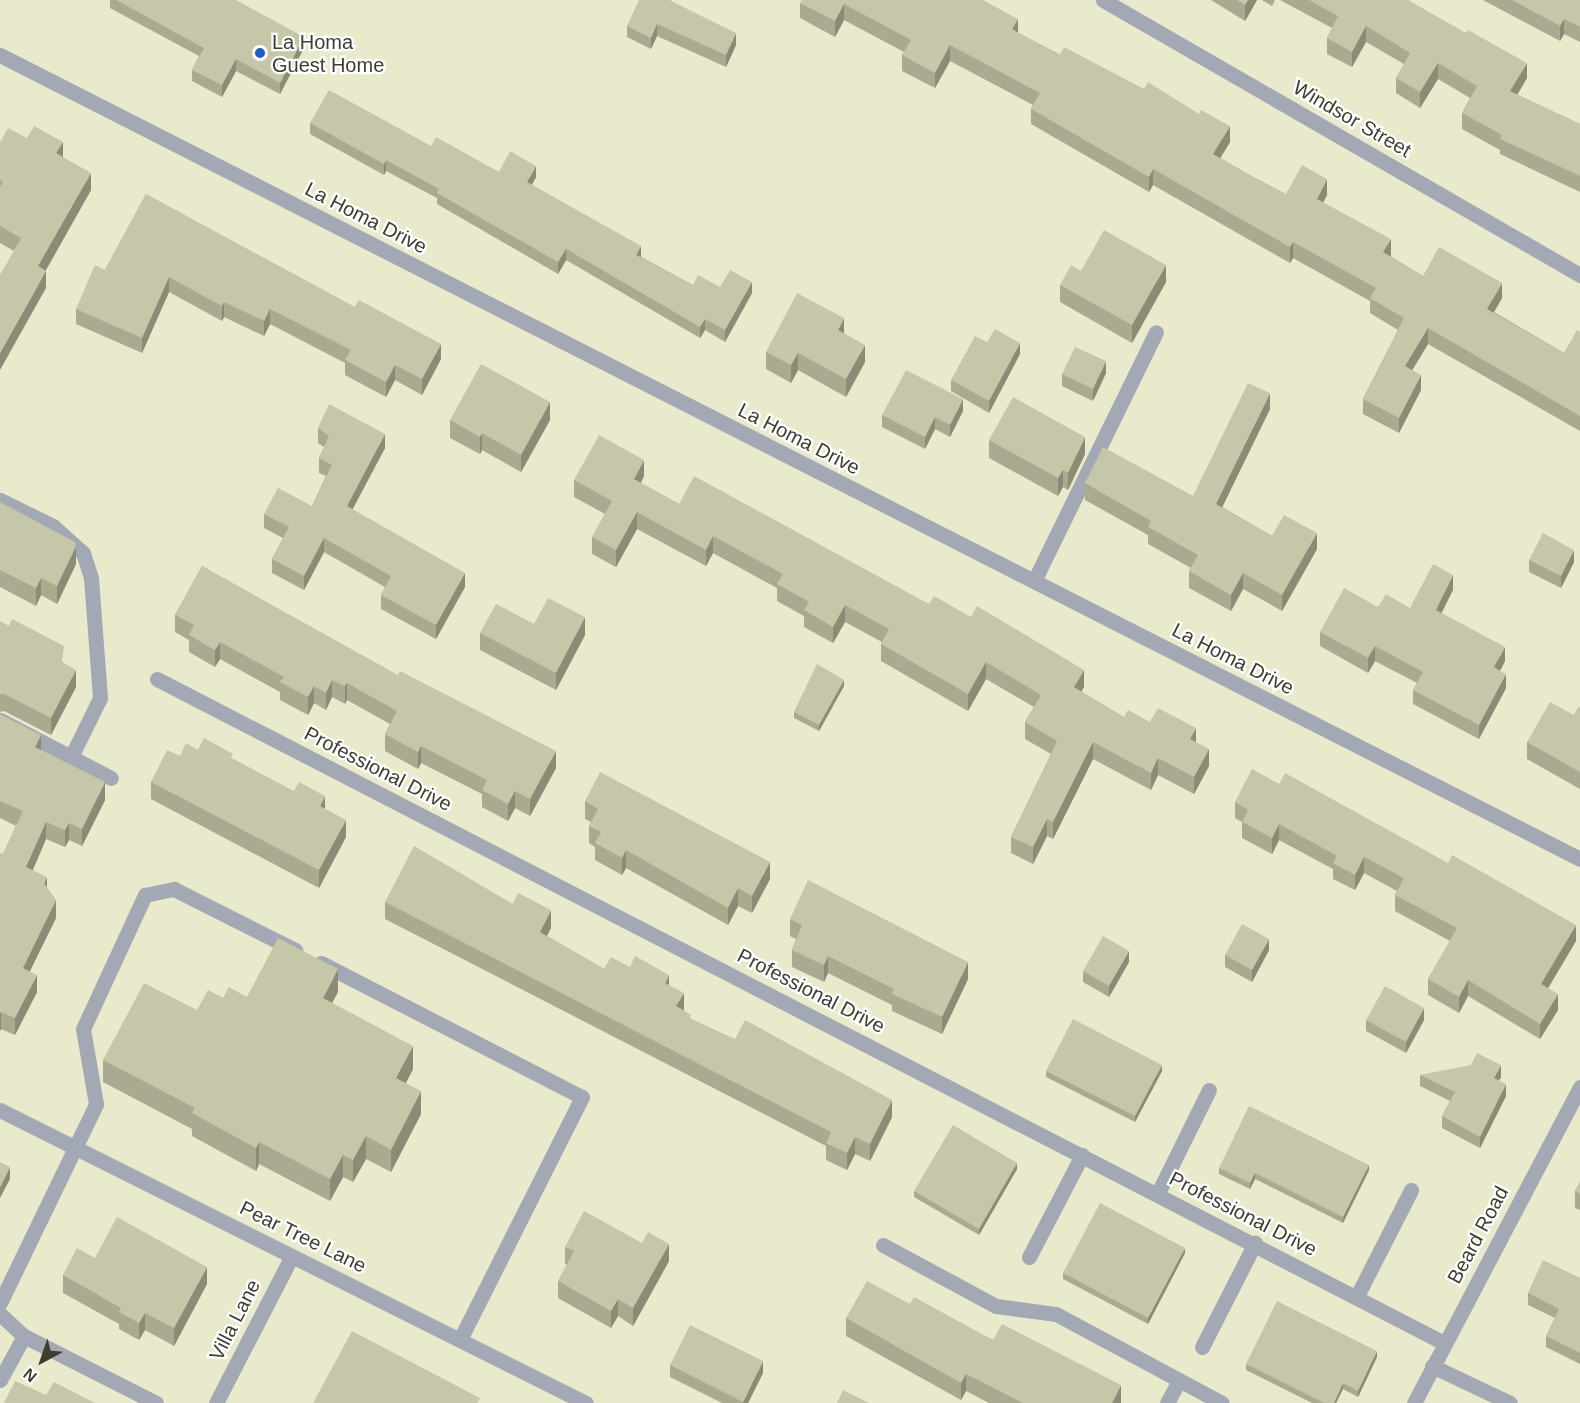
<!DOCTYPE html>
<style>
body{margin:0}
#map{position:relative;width:1580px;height:1403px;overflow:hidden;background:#e9e9cc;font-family:Arial,sans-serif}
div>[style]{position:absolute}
.minor>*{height:15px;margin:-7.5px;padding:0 7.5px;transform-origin:7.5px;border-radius:7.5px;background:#a3a9b4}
.wall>*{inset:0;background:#aaaa91}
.shaded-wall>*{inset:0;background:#8b8b76}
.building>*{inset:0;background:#c6c6a9}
.dots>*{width:16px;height:16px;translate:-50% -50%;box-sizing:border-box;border:3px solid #fff;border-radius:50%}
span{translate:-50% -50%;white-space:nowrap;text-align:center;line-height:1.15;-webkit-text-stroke:4.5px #fff;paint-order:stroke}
.poi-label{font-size:20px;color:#3d3d31}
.left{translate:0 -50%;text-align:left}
.street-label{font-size:20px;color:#3d3d31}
.north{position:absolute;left:12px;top:1331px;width:60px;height:60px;-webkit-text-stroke:4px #fff;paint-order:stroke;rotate:220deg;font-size:16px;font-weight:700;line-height:24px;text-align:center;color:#3d3d31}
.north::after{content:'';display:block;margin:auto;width:21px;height:27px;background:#3d3d31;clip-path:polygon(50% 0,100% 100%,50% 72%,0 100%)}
</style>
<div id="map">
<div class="minor">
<i style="left:1103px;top:0;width:551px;rotate:29.96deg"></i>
<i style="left:0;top:55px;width:1773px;rotate:26.97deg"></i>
<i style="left:0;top:500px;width:59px;rotate:26.1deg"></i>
<i style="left:53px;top:526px;width:40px;rotate:42deg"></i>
<i style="left:83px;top:553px;width:26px;rotate:72deg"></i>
<i style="left:91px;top:578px;width:120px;rotate:85.7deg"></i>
<i style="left:100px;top:698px;width:66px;rotate:116.2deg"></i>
<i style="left:1034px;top:581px;width:277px;rotate:-63.9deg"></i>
<i style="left:157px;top:679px;width:1448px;rotate:27.29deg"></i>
<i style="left:0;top:720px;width:125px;rotate:27.6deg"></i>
<i style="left:321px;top:963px;width:293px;rotate:27.2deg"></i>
<i style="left:582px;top:1097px;width:270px;rotate:116.7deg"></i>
<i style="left:0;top:1110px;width:655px;rotate:26.57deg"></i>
<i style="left:1158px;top:1193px;width:115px;rotate:-63.7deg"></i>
<i style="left:883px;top:1245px;width:128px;rotate:28.4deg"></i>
<i style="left:996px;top:1306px;width:61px;rotate:7.6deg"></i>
<i style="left:1056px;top:1314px;width:188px;rotate:28.2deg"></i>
<i style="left:1029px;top:1257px;width:115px;rotate:-62.5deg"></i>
<i style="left:1357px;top:1296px;width:119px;rotate:-63deg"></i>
<i style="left:0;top:1303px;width:221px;rotate:-64.2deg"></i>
<i style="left:96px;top:1104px;width:76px;rotate:-99.8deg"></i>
<i style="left:83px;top:1029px;width:148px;rotate:-65.2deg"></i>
<i style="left:145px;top:895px;width:30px;rotate:-12deg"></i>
<i style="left:174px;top:889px;width:136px;rotate:26.8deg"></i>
<i style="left:0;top:1314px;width:33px;rotate:43deg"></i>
<i style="left:1202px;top:1347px;width:117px;rotate:-63deg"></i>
<i style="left:1432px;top:1366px;width:86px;rotate:25.4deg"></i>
<i style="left:0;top:1380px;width:50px;rotate:-61.4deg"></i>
<i style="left:24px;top:1336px;width:148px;rotate:26.9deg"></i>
<i style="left:216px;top:1403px;width:165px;rotate:-62.7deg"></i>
<i style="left:1167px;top:1403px;width:26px;rotate:-62deg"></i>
<i style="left:1414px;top:1403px;width:357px;rotate:-62.3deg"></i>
</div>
<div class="wall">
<i style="clip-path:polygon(110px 0,236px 0,304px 48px,280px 94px,236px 71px,222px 97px,192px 81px,192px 70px,199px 56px,110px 8px)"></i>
<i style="clip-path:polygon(671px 0,671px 2px,736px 45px,726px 67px,657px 36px,651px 49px,627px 37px,627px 26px)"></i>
<i style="clip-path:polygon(928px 0,1018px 33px,1230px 142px,1220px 158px,1255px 178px,1286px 194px,1327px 195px,1323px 202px,1391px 255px,1390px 256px,1423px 276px,1502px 298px,1494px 312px,1564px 353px,1580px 332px,1580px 431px,1428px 344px,1412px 370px,1421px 390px,1399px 433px,1363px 414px,1363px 399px,1398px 330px,1370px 313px,1370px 301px,1293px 258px,1290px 263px,1153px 185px,1149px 192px,1031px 124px,1031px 109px,1033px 105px,950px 61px,935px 88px,902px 71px,902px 55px,904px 52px,844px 20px,835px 37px,800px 18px,800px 3px)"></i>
<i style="clip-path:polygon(1211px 0,1257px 0,1245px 21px)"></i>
<i style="clip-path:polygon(1262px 0,1275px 0,1272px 6px)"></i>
<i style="clip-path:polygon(1280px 0,1408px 0,1527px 78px,1517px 95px,1580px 124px,1580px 192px,1500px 154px,1500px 150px,1462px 129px,1462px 113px,1470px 98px,1438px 79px,1420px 108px,1396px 93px,1396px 78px,1404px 64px,1366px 42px,1352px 67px,1327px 54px,1327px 38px,1332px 28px)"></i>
<i style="clip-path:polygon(1483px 0,1580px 0,1580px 42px,1564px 34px,1560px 41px)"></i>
<i style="clip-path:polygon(310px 123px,431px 146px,499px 172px,536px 177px,532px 185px,641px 257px,693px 285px,720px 287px,752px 293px,725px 342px,705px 330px,700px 338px,566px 260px,558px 274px,437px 204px,437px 198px,386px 171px,384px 175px,310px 134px)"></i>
<i style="clip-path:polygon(27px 138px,63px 157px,91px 190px,46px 270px,46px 288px,14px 251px,0 243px,0 142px)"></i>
<i style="clip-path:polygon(146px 194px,441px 359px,422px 395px,395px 380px,386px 397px,345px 375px,345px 363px,270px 324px,264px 336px,224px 317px,222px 321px,169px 292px,142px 353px,76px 324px,76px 309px,105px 270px)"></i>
<i style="clip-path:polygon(1081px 271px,1166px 282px,1132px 343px,1060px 302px,1060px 285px)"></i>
<i style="clip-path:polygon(844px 333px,865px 362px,846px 397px,798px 370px,791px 383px,766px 369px,766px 352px)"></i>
<i style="clip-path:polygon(987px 342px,1020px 354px,989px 413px,951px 391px,951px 380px)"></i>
<i style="clip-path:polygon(1106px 373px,1093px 401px,1062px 386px,1062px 374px)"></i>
<i style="clip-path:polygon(1270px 409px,1222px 507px,1272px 536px,1317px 549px,1282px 611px,1243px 589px,1231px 611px,1189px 588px,1189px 571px,1191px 568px,1148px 544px,1148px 535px,1085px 500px,1085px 483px,1193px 496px)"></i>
<i style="clip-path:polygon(963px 411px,950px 437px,935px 429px,925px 449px,882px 427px,882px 415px)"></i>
<i style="clip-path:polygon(450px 420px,550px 420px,521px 472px,482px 450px,480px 454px,450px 438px)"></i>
<i style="clip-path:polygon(318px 428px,385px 448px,352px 509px,465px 587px,436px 639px,381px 609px,381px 595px,385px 587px,324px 552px,304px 590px,272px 573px,272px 559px,283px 538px,264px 528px,264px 514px,312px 506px,326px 476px,319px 473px,319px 458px,324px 447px,318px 443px)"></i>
<i style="clip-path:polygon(989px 440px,1085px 454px,1068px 490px,1063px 487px,1058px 496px,989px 458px)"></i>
<i style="clip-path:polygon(644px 476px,641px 483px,679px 504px,929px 604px,1084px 687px,1081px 692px,1124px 717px,1150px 722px,1196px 742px,1209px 766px,1194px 794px,1158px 775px,1151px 790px,1093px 759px,1053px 839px,1047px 836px,1033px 864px,1011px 853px,1011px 837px,1051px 754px,1025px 739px,1025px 722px,1034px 707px,986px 679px,968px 711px,881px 661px,881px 644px,882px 642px,845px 622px,833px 643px,804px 627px,804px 616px,777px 601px,777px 588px,713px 553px,706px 566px,637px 529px,616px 567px,592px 554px,592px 537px,605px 514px,574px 497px,574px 480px)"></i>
<i style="clip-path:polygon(0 502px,76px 564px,57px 604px,41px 595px,36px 606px,0 587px)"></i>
<i style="clip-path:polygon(1529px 560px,1574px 562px,1561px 588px,1529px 572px)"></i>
<i style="clip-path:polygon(202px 566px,556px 768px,530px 816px,515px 808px,508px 821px,482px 807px,482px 794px,421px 763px,418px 769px,385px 751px,385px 734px,390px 724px,347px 700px,345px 704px,332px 697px,326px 710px,314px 703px,308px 715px,280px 700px,280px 692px,220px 659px,215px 667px,189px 652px,189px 640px,175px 632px,175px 615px)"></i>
<i style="clip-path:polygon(1453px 590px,1441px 613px,1505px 661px,1500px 671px,1506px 688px,1479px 739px,1413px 704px,1413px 690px,1417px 683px,1375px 661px,1368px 673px,1320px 646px,1320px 632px,1378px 607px,1410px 608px)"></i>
<i style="clip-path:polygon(0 621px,64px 663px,76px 687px,51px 735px,4px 711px,0 712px)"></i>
<i style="clip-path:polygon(534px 624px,585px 635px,556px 690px,480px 650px,480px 633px)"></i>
<i style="clip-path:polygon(844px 686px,819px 731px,794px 718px,794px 712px)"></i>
<i style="clip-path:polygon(1580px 708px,1580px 789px,1527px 759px,1527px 742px,1574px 715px)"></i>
<i style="clip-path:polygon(0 714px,41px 751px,105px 800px,82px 846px,69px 840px,65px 847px,46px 839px,33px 870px,47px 887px,56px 918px,30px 971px,37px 992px,15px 1035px,1px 1029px,0 1031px,0 853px,3px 854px,16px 826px,0 818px)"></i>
<i style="clip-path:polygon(198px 750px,233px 759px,325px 809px,346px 837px,319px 888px,151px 799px,151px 782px,180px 756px)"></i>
<i style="clip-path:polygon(585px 801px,770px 879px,752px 913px,738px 906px,728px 925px,626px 868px,622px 875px,595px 860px,595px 847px,589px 843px,589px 826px,591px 822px,585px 819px)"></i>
<i style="clip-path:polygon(1235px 802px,1576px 941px,1548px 988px,1558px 1010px,1540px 1039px,1468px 996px,1459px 1013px,1428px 995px,1428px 979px,1450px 941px,1395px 911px,1395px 895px,1397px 891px,1364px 873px,1355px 890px,1333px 879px,1333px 869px,1279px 840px,1272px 854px,1242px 838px,1242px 822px,1235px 818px)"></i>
<i style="clip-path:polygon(385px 902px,513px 904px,551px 928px,547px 936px,604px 969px,630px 967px,669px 985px,684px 1010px,691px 1019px,892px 1117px,870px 1161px,855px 1154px,847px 1170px,826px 1160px,826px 1146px,385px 919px)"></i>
<i style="clip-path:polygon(790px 919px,968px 979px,942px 1034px,892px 1011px,892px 1005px,828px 973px,824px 982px,792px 967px,792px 950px,796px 939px,790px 936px)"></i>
<i style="clip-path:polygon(1269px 950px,1252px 982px,1225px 967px,1225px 955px)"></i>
<i style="clip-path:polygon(1129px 962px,1109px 997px,1083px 982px,1083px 971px)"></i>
<i style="clip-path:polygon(338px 992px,332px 1003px,413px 1069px,406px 1083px,421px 1114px,391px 1172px,366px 1159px,353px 1182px,343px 1177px,330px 1201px,259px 1164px,256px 1171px,192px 1136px,192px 1129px,103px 1082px,103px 1060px,197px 1010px,223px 998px)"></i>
<i style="clip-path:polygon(1366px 1020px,1424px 1020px,1406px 1053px,1366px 1031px)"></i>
<i style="clip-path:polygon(1046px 1071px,1162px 1071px,1135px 1122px,1046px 1077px)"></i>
<i style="clip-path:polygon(1420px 1075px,1501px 1077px,1499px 1080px,1506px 1096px,1480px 1148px,1442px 1128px,1442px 1116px,1450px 1101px,1420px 1086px)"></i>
<i style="clip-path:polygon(1219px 1168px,1369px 1170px,1343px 1223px,1255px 1179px,1250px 1189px,1219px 1174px)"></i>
<i style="clip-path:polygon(1017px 1169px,979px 1235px,914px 1197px,914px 1191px)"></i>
<i style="clip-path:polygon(1580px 1182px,1580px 1210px,1575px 1208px,1575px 1191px)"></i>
<i style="clip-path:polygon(565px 1247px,669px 1261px,633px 1326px,618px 1316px,611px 1328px,558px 1298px,558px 1281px,567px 1265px,565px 1264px)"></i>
<i style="clip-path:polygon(1185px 1253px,1148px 1324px,1063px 1279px,1063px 1273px)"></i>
<i style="clip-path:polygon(95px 1258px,207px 1284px,174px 1346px,145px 1330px,139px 1340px,119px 1329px,119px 1324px,63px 1293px,63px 1275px)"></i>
<i style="clip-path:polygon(1580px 1278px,1580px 1364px,1546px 1347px,1546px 1336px,1555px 1318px,1528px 1305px,1528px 1293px)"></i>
<i style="clip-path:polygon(910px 1304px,993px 1340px,1121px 1403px,989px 1403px,966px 1391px,961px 1400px,846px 1336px,846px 1318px)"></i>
<i style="clip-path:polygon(1377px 1357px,1358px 1397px,1343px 1389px,1336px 1403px,1312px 1403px,1246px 1370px,1246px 1364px)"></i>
<i style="clip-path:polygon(670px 1365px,763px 1373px,748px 1403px,722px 1403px,670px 1377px)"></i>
</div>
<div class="shaded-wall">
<i style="clip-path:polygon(1248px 0,1257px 0,1245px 21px,1245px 5px)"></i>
<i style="clip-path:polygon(844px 4px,844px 20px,835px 37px,835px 21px)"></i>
<i style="clip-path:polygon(1018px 19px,1018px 34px,1012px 29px)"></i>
<i style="clip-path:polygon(1564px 19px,1564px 34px,1560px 41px,1560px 26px)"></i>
<i style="clip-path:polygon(657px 24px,657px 36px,651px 49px,651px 38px)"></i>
<i style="clip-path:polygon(1366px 26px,1366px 42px,1352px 67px,1352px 52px)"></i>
<i style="clip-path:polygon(736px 33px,736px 45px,726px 67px,726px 55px)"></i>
<i style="clip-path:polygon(304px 37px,304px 48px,280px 94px,280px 83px)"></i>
<i style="clip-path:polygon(950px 45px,950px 61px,935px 88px,935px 73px)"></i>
<i style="clip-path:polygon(236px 59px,236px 71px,222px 97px,222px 85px)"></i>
<i style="clip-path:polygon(1438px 63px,1438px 79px,1420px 108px,1420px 92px)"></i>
<i style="clip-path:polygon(1527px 63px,1527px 78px,1510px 107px,1510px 91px)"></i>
<i style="clip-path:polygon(1230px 126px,1230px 142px,1213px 170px,1213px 154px)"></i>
<i style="clip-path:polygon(63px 142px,63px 159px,56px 153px)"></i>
<i style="clip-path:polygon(386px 160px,386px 171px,384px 175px,384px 164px)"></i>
<i style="clip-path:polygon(536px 166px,536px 177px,527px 193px,527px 182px)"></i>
<i style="clip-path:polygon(1153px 169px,1153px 185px,1149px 192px,1149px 177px)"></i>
<i style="clip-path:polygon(91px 173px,91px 190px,38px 284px,38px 266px)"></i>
<i style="clip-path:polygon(1327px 179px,1327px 195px,1317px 214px,1317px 199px)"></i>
<i style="clip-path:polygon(1391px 239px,1391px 255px,1383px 268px,1383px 252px)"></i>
<i style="clip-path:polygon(1293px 242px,1293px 258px,1290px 263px,1290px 247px)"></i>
<i style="clip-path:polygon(641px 246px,641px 257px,636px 255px)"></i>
<i style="clip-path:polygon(566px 249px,566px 260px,558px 274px,558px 262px)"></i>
<i style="clip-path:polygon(1166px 265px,1166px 282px,1132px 343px,1132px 325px)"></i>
<i style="clip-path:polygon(46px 271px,46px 288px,0 370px,0 353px)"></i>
<i style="clip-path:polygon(169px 277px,169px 292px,142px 353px,142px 338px)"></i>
<i style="clip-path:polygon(752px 282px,752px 293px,725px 342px,725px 330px)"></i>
<i style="clip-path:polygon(1502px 283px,1502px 298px,1487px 324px,1487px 309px)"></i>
<i style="clip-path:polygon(224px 302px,224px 317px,222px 321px,222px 306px)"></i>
<i style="clip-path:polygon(270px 309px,270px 324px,264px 336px,264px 321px)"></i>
<i style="clip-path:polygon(844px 318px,844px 335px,838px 330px)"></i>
<i style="clip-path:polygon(705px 319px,705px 330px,700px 338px,700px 327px)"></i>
<i style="clip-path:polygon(1428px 328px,1428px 344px,1405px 382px,1405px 366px)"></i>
<i style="clip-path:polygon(1020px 343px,1020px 354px,989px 413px,989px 401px)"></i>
<i style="clip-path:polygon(441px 344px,441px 359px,422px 395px,422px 379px)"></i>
<i style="clip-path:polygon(865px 345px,865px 362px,846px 397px,846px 379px)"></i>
<i style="clip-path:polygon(798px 353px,798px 370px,791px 383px,791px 365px)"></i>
<i style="clip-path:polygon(1106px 361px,1106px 373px,1093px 401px,1093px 389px)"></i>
<i style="clip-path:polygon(395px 365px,395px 380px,386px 397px,386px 382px)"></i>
<i style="clip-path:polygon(1421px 375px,1421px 390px,1399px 433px,1399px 418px)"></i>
<i style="clip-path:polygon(1270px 393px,1270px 409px,1216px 520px,1216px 504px)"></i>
<i style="clip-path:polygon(963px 399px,963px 411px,950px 437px,950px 425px)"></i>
<i style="clip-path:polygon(550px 402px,550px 420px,521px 472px,521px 455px)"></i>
<i style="clip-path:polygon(935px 417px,935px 429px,925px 449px,925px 437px)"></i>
<i style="clip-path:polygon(482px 433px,482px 450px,480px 454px,480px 437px)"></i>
<i style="clip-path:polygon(385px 434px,385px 448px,347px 520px,347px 506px)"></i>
<i style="clip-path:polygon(1085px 437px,1085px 454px,1068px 490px,1068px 473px)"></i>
<i style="clip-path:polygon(644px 460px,644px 476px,634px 495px,634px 479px)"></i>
<i style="clip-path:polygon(1063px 470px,1063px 487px,1058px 496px,1058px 478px)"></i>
<i style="clip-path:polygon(637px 512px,637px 529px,616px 567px,616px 550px)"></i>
<i style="clip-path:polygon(1317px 533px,1317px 549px,1282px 611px,1282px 595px)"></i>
<i style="clip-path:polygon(713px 536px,713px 553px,706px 566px,706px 550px)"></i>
<i style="clip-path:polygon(324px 538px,324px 552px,304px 590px,304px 576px)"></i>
<i style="clip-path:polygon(76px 546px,76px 564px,57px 604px,57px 586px)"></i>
<i style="clip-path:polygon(1574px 550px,1574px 562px,1561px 588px,1561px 576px)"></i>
<i style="clip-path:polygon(465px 573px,465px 587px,436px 639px,436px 625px)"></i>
<i style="clip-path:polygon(1243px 573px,1243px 589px,1231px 611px,1231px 595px)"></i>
<i style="clip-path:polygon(1453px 575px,1453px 590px,1436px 624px,1436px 610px)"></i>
<i style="clip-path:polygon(41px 578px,41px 595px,36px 606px,36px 588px)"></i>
<i style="clip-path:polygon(845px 605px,845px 622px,833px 643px,833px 627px)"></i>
<i style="clip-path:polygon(585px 617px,585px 635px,556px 690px,556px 673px)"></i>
<i style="clip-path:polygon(220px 642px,220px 659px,215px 667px,215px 650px)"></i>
<i style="clip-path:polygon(1375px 646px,1375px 661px,1368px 673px,1368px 658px)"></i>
<i style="clip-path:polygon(1505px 647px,1505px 661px,1494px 682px,1494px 667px)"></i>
<i style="clip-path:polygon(986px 662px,986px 679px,968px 711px,968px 694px)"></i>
<i style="clip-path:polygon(76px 670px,76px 687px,51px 735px,51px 718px)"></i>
<i style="clip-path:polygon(1084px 670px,1084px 687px,1074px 704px,1074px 687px)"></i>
<i style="clip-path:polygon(1506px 674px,1506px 688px,1479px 739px,1479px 725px)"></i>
<i style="clip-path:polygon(332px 680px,332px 697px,326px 710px,326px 693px)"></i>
<i style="clip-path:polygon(844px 680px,844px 686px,819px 731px,819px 725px)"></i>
<i style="clip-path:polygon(347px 683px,347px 700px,345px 704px,345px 686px)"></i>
<i style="clip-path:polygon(314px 686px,314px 703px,308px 715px,308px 697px)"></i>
<i style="clip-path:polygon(1196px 728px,1196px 745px,1190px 739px)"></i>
<i style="clip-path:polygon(41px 735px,41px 753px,35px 747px)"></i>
<i style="clip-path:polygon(1093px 742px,1093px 759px,1053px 839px,1053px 822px)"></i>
<i style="clip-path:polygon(421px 746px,421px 763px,418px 769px,418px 752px)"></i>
<i style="clip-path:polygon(1209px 749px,1209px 766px,1194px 794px,1194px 777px)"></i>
<i style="clip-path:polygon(556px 751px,556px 768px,530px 816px,530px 799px)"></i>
<i style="clip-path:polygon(1158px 758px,1158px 775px,1151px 790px,1151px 773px)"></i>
<i style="clip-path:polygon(105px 782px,105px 800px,82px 846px,82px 829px)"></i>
<i style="clip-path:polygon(515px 791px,515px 808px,508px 821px,508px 804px)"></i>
<i style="clip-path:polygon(325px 796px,325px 813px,320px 806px)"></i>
<i style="clip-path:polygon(1047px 819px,1047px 836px,1033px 864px,1033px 847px)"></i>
<i style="clip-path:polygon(346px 820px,346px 837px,319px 888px,319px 870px)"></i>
<i style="clip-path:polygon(46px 822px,46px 839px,26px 885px,26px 867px)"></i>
<i style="clip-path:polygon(69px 823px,69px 840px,65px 847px,65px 830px)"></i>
<i style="clip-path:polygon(1279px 824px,1279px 840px,1272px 854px,1272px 838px)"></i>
<i style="clip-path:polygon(626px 850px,626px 868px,622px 875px,622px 858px)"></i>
<i style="clip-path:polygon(1364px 857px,1364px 873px,1355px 890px,1355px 875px)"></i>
<i style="clip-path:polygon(770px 862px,770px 879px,752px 913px,752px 896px)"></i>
<i style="clip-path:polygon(47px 877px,47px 894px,44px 883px)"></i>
<i style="clip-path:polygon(738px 888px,738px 906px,728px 925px,728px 908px)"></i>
<i style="clip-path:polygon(56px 900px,56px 918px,23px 985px,23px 968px)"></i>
<i style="clip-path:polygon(551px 910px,551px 928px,540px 949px,540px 932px)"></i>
<i style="clip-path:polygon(1576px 925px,1576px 941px,1541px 1000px,1541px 984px)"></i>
<i style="clip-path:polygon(1269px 939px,1269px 950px,1252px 982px,1252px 970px)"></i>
<i style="clip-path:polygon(1129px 951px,1129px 962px,1109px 997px,1109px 986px)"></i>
<i style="clip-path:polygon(828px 956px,828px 973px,824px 982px,824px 965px)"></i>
<i style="clip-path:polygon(968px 962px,968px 979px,942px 1034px,942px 1017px)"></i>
<i style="clip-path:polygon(338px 969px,338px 992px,323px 1020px,323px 998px)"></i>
<i style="clip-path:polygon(37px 975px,37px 992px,15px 1035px,15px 1018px)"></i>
<i style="clip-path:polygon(669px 975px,669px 992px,665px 983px)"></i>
<i style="clip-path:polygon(1468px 980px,1468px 996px,1459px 1013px,1459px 997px)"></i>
<i style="clip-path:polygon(684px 993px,684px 1010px,676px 1006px)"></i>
<i style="clip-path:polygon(1558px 994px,1558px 1010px,1540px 1039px,1540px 1024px)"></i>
<i style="clip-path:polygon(1424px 1008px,1424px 1020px,1406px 1053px,1406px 1042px)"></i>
<i style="clip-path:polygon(1px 1012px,1px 1029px,0 1031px,0 1013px)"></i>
<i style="clip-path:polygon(413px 1046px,413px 1069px,396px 1101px,396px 1078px)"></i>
<i style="clip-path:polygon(1162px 1065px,1162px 1071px,1135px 1122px,1135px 1116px)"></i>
<i style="clip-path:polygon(1501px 1065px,1501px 1077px,1494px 1089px,1494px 1078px)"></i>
<i style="clip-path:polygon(1506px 1084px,1506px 1096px,1480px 1148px,1480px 1137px)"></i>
<i style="clip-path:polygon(421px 1091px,421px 1114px,391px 1172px,391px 1150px)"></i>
<i style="clip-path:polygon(892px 1100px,892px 1117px,870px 1161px,870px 1144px)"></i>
<i style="clip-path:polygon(366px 1136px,366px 1159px,353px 1182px,353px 1160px)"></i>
<i style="clip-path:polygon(855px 1137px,855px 1154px,847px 1170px,847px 1153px)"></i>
<i style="clip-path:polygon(259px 1142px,259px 1164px,256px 1171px,256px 1148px)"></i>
<i style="clip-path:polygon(343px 1155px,343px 1177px,330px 1201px,330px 1179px)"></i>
<i style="clip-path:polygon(1017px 1163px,1017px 1169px,979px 1235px,979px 1229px)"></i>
<i style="clip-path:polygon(1369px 1165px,1369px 1170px,1343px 1223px,1343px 1217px)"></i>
<i style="clip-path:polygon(10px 1167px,10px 1179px,0 1198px,0 1187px)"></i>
<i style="clip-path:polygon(1255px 1173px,1255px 1179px,1250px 1189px,1250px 1183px)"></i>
<i style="clip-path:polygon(669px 1244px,669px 1261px,633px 1326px,633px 1308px)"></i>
<i style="clip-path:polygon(1185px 1248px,1185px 1253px,1148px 1324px,1148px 1318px)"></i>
<i style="clip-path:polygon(207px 1267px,207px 1284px,174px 1346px,174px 1328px)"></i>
<i style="clip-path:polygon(618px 1299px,618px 1316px,611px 1328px,611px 1311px)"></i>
<i style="clip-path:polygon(145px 1313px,145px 1330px,139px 1340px,139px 1323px)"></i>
<i style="clip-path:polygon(1377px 1351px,1377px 1357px,1358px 1397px,1358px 1391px)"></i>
<i style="clip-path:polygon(763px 1361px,763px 1373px,748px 1403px,743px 1403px)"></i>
<i style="clip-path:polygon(966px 1374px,966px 1391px,961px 1400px,961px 1383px)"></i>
<i style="clip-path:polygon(1343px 1383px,1343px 1389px,1336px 1403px,1334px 1403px)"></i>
<i style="clip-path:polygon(1121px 1385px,1121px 1403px,1112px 1403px)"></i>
</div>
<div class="building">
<i style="clip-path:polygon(116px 0,236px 0,304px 37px,280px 83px,236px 59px,222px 85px,192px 70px,204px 48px)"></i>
<i style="clip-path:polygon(639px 0,669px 0,736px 33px,726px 55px,657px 24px,651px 38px,627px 26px)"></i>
<i style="clip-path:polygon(802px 0,928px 0,930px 1px,931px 0,983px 0,1018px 19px,1012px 29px,1060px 55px,1064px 47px,1144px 89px,1148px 82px,1199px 114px,1201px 110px,1230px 126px,1213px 154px,1255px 178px,1286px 194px,1302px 165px,1327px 179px,1317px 199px,1391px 239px,1383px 252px,1423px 276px,1439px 247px,1502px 283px,1487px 309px,1564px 353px,1577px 330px,1580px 332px,1580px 416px,1428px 328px,1405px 366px,1421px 375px,1399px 418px,1363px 399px,1404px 318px,1370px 298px,1376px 288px,1293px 242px,1290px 247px,1153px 169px,1149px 177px,1031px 109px,1040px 93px,950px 45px,935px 73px,902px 55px,911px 40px,844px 4px,835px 21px,800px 3px)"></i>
<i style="clip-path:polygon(1237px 0,1248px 0,1245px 5px)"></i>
<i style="clip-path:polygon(1309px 0,1408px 0,1466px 33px,1468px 30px,1527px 63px,1510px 91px,1580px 124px,1580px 176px,1500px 139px,1502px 135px,1462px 113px,1477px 86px,1438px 63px,1420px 92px,1396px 78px,1410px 53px,1366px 26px,1352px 52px,1327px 38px,1338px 16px)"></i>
<i style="clip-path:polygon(1512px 0,1580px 0,1580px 27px,1564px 19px,1560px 26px)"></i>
<i style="clip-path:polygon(329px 90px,431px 146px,436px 137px,499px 172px,510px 151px,536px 166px,527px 182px,641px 246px,636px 255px,693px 285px,698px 275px,720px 287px,730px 270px,752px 282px,725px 330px,705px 319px,700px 327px,566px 249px,558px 262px,437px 193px,439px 189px,386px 160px,384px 164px,310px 123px)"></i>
<i style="clip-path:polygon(34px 126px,63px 142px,56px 153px,91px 173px,38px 266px,46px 271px,0 353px,0 275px,21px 238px,0 226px,0 187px,3px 182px,0 180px,0 142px,8px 128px,27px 138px)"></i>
<i style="clip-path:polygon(146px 194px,355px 307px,359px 300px,441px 344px,422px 379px,395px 365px,386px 382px,345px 360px,351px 350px,270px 309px,264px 321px,224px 302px,222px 306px,169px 277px,142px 338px,76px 309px,95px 265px,105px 270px)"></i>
<i style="clip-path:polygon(1104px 230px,1166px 265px,1132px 325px,1060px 285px,1071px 265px,1081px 271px)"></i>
<i style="clip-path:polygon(797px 293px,844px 318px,838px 330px,865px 345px,846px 379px,798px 353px,791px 365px,766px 352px)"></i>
<i style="clip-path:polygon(995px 329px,1020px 343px,989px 401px,951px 380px,975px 336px,987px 342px)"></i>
<i style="clip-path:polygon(1075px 347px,1106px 361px,1093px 389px,1062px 374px)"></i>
<i style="clip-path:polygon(481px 364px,550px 402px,521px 455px,482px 433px,480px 437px,450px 420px)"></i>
<i style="clip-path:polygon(906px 370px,963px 399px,950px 425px,935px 417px,925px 437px,882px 415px)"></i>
<i style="clip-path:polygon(1248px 383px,1270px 393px,1216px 504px,1272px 536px,1284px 515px,1317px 533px,1282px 595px,1243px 573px,1231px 595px,1189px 571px,1198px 555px,1148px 527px,1151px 521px,1085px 483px,1103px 447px,1193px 496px)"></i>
<i style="clip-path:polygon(1013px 397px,1085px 437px,1068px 473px,1063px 470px,1058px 478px,989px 440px)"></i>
<i style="clip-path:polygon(329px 404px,385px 434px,347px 506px,465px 573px,436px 625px,381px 595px,391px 576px,324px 538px,304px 576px,272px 559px,289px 527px,264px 514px,278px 488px,312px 506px,332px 465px,319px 458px,329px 436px,318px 428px)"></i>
<i style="clip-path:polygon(599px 435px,644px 460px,634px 479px,679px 504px,694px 476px,929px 604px,934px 596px,971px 617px,977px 606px,1084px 670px,1074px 687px,1124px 717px,1128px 710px,1150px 722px,1158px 708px,1196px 728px,1190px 739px,1209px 749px,1194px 777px,1158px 758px,1151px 773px,1093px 742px,1053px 822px,1047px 819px,1033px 847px,1011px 837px,1057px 741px,1025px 722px,1041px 695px,986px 662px,968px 694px,881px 644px,889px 629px,845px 605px,833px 627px,804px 610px,809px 602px,777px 584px,783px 574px,713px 536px,706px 550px,637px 512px,616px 550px,592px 537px,612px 501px,574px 480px)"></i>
<i style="clip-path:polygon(0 502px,75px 542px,76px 546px,57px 586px,41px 578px,36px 588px,0 570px)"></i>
<i style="clip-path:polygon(1543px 533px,1574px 550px,1561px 576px,1529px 560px)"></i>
<i style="clip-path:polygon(1433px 564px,1453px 575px,1436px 610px,1505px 647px,1494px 667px,1506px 674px,1479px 725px,1413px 690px,1423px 672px,1375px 646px,1368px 658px,1320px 632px,1344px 588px,1378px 607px,1386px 594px,1410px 608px)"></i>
<i style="clip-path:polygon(202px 566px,398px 675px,400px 671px,556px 751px,530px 799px,515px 791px,508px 804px,482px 790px,487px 780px,421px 746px,418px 752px,385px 734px,397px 711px,347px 683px,345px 686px,332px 680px,326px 693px,314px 686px,308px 697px,280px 682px,284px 677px,220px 642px,215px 650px,189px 635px,194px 625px,175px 615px)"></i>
<i style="clip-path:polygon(548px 598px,585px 617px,556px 673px,480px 633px,496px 604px,534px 624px)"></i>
<i style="clip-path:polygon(12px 619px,64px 646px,62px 662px,76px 670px,51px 718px,4px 694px,0 694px,0 621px,9px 626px)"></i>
<i style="clip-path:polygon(817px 664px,844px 680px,819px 725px,794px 712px)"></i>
<i style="clip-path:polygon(1550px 702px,1574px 715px,1578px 707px,1580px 708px,1580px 772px,1527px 742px)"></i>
<i style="clip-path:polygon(0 714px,41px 735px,35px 747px,105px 782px,82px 829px,69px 823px,65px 830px,46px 822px,26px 867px,47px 877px,44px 883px,56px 900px,23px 968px,37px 975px,15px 1018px,1px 1012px,0 1013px,0 853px,3px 854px,23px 811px,0 801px)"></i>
<i style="clip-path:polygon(204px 738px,233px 754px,231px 758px,294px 791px,299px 782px,325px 796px,320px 806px,346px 820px,319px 870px,151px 782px,167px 750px,180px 756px,186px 743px,198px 750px)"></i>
<i style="clip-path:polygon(1252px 769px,1279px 784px,1285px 773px,1448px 863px,1452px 855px,1576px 925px,1541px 984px,1558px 994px,1540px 1024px,1468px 980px,1459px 997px,1428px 979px,1457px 928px,1395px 895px,1404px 878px,1364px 857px,1355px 875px,1333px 863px,1337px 856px,1279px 824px,1272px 838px,1242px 822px,1248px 810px,1235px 802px)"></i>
<i style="clip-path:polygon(600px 772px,770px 862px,752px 896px,738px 888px,728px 908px,626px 850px,622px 858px,595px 843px,601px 832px,589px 826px,598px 809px,585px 801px)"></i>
<i style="clip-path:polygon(414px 846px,513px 904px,518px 893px,551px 910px,540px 932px,604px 969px,611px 957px,630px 967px,635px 956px,669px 975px,665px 983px,684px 993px,676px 1006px,691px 1015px,689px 1018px,735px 1039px,745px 1020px,892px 1100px,870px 1144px,855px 1137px,847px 1153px,826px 1143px,831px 1132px,385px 902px)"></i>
<i style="clip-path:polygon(808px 880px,968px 962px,942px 1017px,892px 994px,894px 989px,828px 956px,824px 965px,792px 950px,802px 925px,790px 919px)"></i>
<i style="clip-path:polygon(1242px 924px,1269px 939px,1252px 970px,1225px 955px)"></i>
<i style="clip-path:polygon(1103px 936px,1129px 951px,1109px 986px,1083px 971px)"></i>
<i style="clip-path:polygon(278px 938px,338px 969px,323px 998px,413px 1046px,396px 1078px,421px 1091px,391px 1150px,366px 1136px,353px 1160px,343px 1155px,330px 1179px,259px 1142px,256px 1148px,192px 1113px,195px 1108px,103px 1060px,144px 983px,197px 1010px,208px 990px,223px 998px,229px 987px,247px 997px)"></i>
<i style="clip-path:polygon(1385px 986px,1424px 1008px,1406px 1042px,1366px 1020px)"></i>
<i style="clip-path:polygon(1073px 1019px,1162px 1065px,1135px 1116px,1046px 1071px)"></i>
<i style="clip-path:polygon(1477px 1053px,1501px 1065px,1494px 1078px,1506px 1084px,1480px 1137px,1442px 1116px,1455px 1092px,1420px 1075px,1471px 1065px)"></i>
<i style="clip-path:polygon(1249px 1106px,1369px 1165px,1343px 1217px,1255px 1173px,1250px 1183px,1219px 1168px)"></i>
<i style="clip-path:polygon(953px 1125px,1017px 1163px,979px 1229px,914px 1191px)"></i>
<i style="clip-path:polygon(0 1162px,10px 1167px,0 1187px)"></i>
<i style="clip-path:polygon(1580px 1182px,1580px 1194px,1575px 1191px)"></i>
<i style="clip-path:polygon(1100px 1203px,1185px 1248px,1148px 1318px,1063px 1273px)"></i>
<i style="clip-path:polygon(584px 1211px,642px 1243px,648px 1232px,669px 1244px,633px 1308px,618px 1299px,611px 1311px,558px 1281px,574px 1251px,565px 1247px)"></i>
<i style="clip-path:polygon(117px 1217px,207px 1267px,174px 1328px,145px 1313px,139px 1323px,119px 1312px,121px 1308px,63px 1275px,77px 1248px,95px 1258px)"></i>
<i style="clip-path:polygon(1543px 1260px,1580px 1278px,1580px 1353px,1546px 1336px,1559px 1309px,1528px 1293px)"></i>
<i style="clip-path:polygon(867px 1281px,910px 1304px,914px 1297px,993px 1340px,1002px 1324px,1121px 1385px,1112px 1403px,1023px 1403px,966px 1374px,961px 1383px,846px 1318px)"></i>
<i style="clip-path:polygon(1277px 1301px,1377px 1351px,1358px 1391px,1343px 1383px,1334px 1403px,1324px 1403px,1246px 1364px)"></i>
<i style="clip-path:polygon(690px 1325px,763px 1361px,743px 1402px,670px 1365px)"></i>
<i style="clip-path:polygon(352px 1331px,480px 1398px,477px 1403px,313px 1403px)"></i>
<i style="clip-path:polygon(15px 1381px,46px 1395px,54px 1382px,95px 1403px,4px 1403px)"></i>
<i style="clip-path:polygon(843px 1390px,869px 1403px,837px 1403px)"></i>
</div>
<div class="dots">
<i style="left:260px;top:53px;background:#205bc8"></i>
</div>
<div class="poi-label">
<span class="left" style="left:272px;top:54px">La Homa<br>Guest Home</span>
</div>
<div class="street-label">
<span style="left:1352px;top:119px;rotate:30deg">Windsor Street</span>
<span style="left:366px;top:218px;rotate:27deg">La Homa Drive</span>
<span style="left:799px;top:439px;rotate:27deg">La Homa Drive</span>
<span style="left:1233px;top:659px;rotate:27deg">La Homa Drive</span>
<span style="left:378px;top:769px;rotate:27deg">Professional Drive</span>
<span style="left:811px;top:991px;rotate:27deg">Professional Drive</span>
<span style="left:1243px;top:1214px;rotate:27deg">Professional Drive</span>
<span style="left:1478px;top:1235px;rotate:-62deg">Beard Road</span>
<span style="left:303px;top:1237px;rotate:26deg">Pear Tree Lane</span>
<span style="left:235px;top:1320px;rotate:-63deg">Villa Lane</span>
</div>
<div class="north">N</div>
</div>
